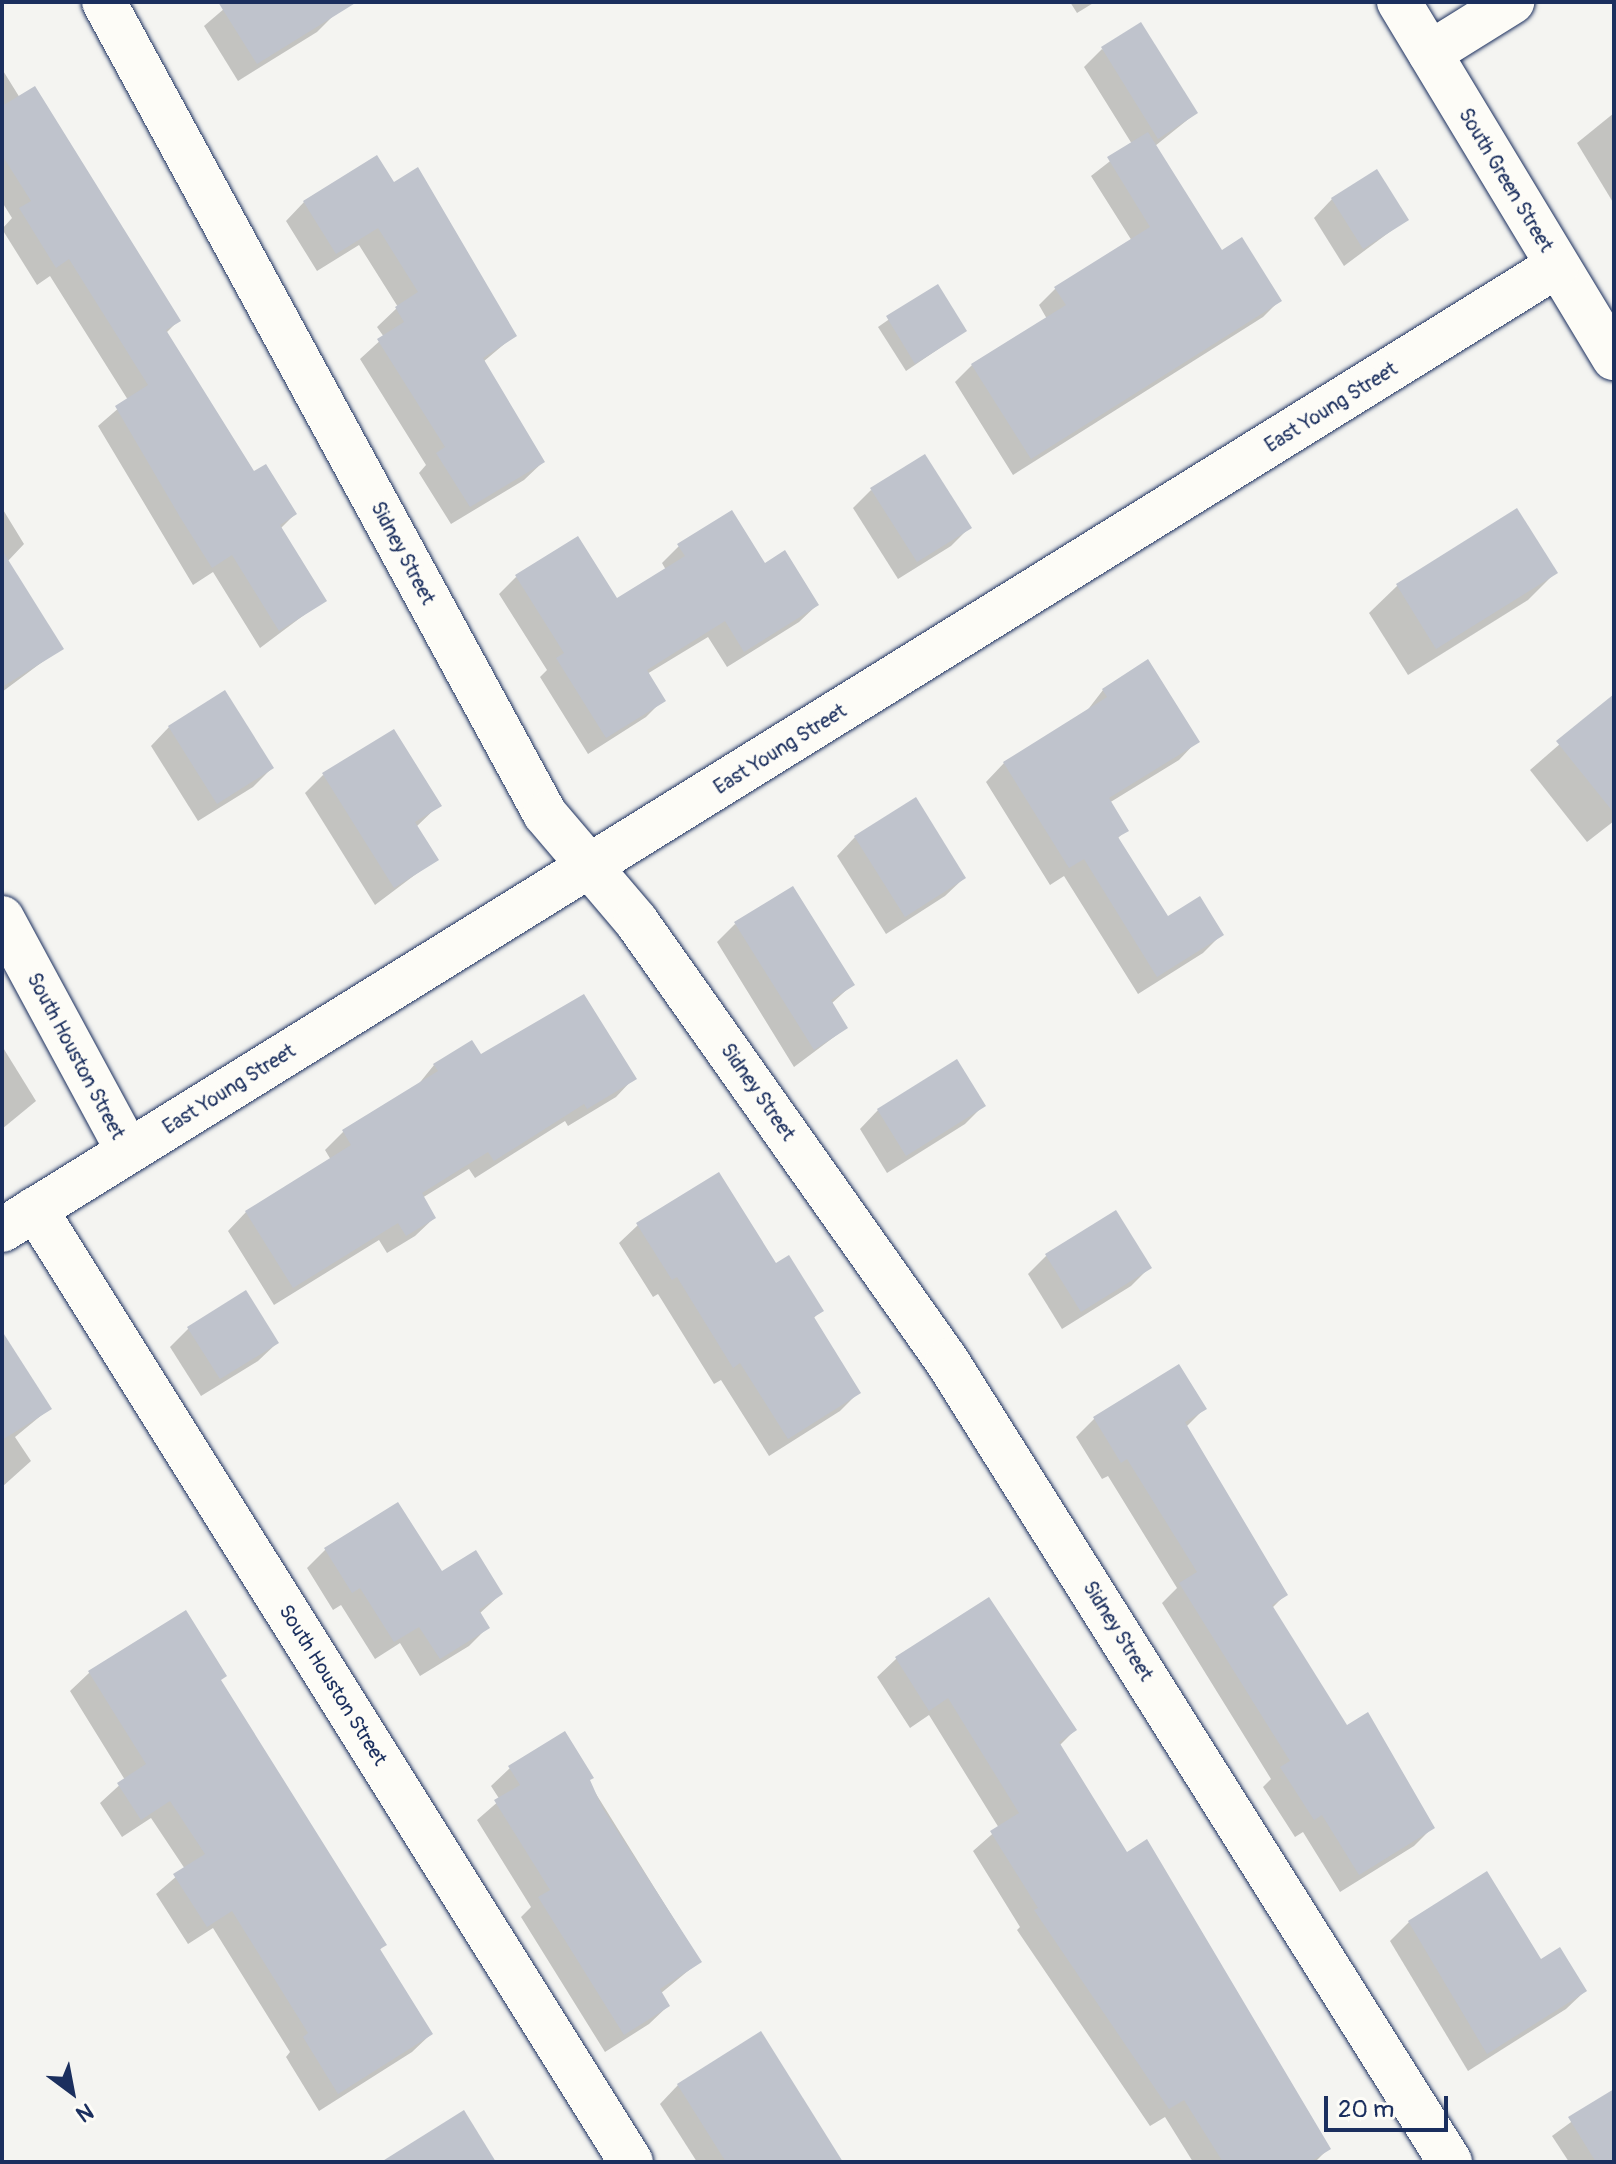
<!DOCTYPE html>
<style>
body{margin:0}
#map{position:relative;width:1616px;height:2164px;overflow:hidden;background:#f4f4f1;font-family:Pangolin,sans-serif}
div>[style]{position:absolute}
.shadow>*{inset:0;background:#0003}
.building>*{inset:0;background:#bfc3cc}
.roads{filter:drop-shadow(0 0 2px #1b2f5e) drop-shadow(0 0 2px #1b2f5e)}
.street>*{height:44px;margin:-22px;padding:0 22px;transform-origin:22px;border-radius:22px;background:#fdfcf7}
.secondary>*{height:44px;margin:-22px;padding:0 22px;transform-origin:22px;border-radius:22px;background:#fdfcf7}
span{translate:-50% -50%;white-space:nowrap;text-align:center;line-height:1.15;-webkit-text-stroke:7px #fdfcf7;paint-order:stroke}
.street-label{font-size:20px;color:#1b2f5e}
.frame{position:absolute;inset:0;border:4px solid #1b2f5e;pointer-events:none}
.north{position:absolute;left:32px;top:2052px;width:80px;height:80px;-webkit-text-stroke:6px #fdfcf7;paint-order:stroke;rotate:148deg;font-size:22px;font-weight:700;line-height:32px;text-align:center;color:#1b2f5e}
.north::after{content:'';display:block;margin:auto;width:28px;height:36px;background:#1b2f5e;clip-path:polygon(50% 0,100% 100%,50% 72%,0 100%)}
.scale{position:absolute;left:1324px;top:2096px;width:124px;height:36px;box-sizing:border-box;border:4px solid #1b2f5e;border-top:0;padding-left:10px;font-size:24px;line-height:28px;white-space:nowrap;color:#1b2f5e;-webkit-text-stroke:6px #fdfcf7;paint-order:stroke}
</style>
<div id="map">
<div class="shadow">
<i style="clip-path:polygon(232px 2px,329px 2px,336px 13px,317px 32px,238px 81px,204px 26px)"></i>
<i style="clip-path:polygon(1070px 2px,1095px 2px,1077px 13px)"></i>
<i style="clip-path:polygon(1102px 49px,1196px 113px,1155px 146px,1221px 252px,1280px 300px,1263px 317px,1013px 475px,955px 382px,972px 365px,1047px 319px,1039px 305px,1056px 288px,1132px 241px,1091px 176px,1132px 144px,1084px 67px)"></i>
<i style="clip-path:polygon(2px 69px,20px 98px,35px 88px,178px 321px,165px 334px,253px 474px,295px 514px,280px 529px,324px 600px,260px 648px,213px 572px,193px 585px,98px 426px,128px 400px,50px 276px,37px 285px,2px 229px,12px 218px,2px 202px)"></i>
<i style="clip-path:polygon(1614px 113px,1614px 204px,1577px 143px)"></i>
<i style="clip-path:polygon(393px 185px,515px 335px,483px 362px,543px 462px,524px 480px,451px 524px,419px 473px,426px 465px,360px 359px,384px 337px,377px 327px,398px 307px,359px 245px,317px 271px,286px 221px,304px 202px)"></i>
<i style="clip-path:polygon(1332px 199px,1407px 219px,1344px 266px,1314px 218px)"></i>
<i style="clip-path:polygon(937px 286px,965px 331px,906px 371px,878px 327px)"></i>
<i style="clip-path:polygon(871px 490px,969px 528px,951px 546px,898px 579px,853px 508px)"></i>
<i style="clip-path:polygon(2px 508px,24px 544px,7px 562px,61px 648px,2px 692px)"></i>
<i style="clip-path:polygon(679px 546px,817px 605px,799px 622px,727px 667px,708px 637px,647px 674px,663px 700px,646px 717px,588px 754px,540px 677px,547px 670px,499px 594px,516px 577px,616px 601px,666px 570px,662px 563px)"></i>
<i style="clip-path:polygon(1555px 573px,1528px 600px,1408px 675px,1369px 613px,1397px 586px)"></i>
<i style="clip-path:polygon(1103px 690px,1197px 741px,1179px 760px,1109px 803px,1126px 830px,1117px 839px,1167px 919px,1221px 935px,1203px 953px,1138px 994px,1064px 876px,1050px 885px,986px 782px,1004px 763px,1086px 712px)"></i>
<i style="clip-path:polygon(1614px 697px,1614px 821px,1587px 842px,1530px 770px)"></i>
<i style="clip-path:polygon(169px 727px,272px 768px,253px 787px,198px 821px,151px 746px)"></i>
<i style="clip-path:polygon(323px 775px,439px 805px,416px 827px,436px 859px,375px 905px,305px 793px)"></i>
<i style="clip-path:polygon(855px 837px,964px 878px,945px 896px,886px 934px,837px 856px)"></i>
<i style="clip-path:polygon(735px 924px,852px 985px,831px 1004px,846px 1028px,794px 1067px,717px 942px)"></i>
<i style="clip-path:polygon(2px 1046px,36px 1101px,2px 1129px)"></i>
<i style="clip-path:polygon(434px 1065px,634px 1078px,616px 1097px,568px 1126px,565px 1121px,475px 1178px,469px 1169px,422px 1198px,434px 1218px,415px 1236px,387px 1253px,379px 1240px,274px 1305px,228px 1231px,246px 1212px,331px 1160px,325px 1150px,343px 1132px,417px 1086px)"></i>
<i style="clip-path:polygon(984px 1105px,965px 1124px,887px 1173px,860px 1129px,878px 1110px)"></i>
<i style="clip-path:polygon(638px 1225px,775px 1266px,821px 1310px,813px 1319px,859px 1392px,840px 1411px,769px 1456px,721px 1380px,714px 1384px,658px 1294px,653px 1297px,619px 1243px)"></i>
<i style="clip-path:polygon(1046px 1256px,1149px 1268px,1131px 1286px,1062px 1329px,1028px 1274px)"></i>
<i style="clip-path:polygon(189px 1328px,277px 1343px,258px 1361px,201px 1396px,170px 1347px)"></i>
<i style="clip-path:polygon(2px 1340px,49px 1409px,15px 1437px,31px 1461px,2px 1487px)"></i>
<i style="clip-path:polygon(1204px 1409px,1186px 1427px,1285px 1595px,1272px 1608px,1346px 1728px,1433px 1827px,1414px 1846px,1340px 1892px,1303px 1832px,1295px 1837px,1263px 1787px,1271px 1779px,1162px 1603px,1177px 1588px,1108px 1476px,1102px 1479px,1076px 1437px,1094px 1419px)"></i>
<i style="clip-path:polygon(398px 1504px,441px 1574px,501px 1594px,479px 1614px,488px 1627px,469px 1646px,420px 1676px,400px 1643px,375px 1659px,341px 1605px,333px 1610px,307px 1568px,325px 1550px)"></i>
<i style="clip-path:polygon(988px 1600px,1075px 1730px,1059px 1746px,1127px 1855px,1329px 2148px,1315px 2162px,1193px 2162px,1165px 2117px,1150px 2126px,1017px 1930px,1020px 1927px,973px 1851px,999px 1828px,929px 1715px,910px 1728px,877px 1677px,896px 1659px)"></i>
<i style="clip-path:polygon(185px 1613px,220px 1681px,384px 1945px,379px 1951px,431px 2034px,412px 2052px,319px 2111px,286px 2057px,290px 2052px,213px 1928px,188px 1944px,156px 1894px,185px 1869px,151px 1818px,122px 1837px,100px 1803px,125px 1780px,70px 1691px,89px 1673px)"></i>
<i style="clip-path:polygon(510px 1768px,588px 1781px,700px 1961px,660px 1994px,668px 2006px,649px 2024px,605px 2052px,521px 1917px,531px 1907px,477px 1820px,500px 1800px,491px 1786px)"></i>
<i style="clip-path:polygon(1409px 1922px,1541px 1961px,1585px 1991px,1566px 2009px,1468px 2071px,1390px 1941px)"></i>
<i style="clip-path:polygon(678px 2085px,842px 2162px,697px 2162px,660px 2104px)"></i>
<i style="clip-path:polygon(1608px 2095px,1614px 2105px,1614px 2162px,1569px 2162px,1552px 2136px)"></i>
</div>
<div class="building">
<i style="clip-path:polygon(218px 2px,357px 2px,257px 64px)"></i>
<i style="clip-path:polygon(1141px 22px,1198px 113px,1158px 139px,1101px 47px)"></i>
<i style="clip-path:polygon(35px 86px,181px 321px,166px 330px,254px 471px,266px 464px,297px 514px,280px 525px,327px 601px,279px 631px,232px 555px,212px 568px,180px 517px,115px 406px,148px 385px,69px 259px,56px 268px,19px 208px,31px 201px,2px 155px,2px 106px)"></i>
<i style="clip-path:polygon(1148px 132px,1222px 250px,1242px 237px,1282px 301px,1031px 459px,971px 364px,1066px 305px,1054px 287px,1150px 227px,1107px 157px)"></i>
<i style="clip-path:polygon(377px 155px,394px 182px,418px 167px,517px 336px,483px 358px,545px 462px,470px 507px,436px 453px,445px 447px,377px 339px,404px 322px,395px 307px,418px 292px,378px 228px,336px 254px,303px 201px)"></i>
<i style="clip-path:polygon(1377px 169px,1409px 220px,1363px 249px,1331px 198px)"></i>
<i style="clip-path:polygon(938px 284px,967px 331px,915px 364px,886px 316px)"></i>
<i style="clip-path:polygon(925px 454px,972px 528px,917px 562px,870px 488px)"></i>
<i style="clip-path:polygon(1517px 508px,1558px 573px,1436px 649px,1396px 584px)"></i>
<i style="clip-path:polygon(732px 510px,765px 563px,785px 550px,819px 605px,744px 652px,725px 621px,647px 670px,666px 701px,606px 738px,556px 658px,564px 653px,515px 575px,578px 536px,617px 598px,685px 556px,677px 544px)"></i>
<i style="clip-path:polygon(2px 550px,64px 649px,2px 687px)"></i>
<i style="clip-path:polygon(1148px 659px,1200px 742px,1109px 798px,1129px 831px,1118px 837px,1168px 916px,1200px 896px,1224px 935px,1157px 977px,1084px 859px,1069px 868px,1003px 762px,1107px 697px,1102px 689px)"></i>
<i style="clip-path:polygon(225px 690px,274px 768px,217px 804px,168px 726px)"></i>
<i style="clip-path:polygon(1614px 694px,1614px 813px,1556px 741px)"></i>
<i style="clip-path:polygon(394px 729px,442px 806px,415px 822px,439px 860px,394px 888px,322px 773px)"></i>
<i style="clip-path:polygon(916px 797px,966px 878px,905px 917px,854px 836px)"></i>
<i style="clip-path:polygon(793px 886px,855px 985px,831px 1000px,848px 1028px,814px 1050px,734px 922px)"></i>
<i style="clip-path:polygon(584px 994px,637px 1079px,587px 1109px,584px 1104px,494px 1161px,488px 1152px,422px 1193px,436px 1218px,406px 1236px,398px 1223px,293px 1288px,245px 1211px,351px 1145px,342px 1130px,438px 1071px,433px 1064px,472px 1040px,481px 1054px)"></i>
<i style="clip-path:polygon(957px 1059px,986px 1106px,906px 1156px,877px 1109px)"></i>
<i style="clip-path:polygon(719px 1172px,776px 1263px,789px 1255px,824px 1311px,814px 1317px,861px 1393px,788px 1439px,740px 1363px,733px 1368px,677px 1277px,672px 1280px,636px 1223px)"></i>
<i style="clip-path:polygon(1116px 1210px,1152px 1268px,1081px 1312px,1045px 1254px)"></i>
<i style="clip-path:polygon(246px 1290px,279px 1343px,220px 1379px,187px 1327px)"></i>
<i style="clip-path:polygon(2px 1331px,52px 1409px,2px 1440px)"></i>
<i style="clip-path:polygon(1179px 1364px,1207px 1409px,1185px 1422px,1288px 1595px,1272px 1605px,1347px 1725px,1368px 1712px,1435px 1828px,1359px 1875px,1322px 1815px,1314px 1820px,1280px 1767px,1290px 1761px,1179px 1583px,1197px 1572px,1127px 1459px,1121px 1463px,1093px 1417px)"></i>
<i style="clip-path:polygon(398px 1502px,442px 1571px,476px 1550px,503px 1594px,479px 1610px,490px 1628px,440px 1659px,419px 1627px,394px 1642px,360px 1588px,352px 1593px,324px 1548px)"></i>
<i style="clip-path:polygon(989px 1597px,1077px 1730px,1059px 1742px,1127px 1852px,1147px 1839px,1331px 2149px,1310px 2162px,1223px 2162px,1184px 2100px,1169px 2109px,1034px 1910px,1038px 1908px,990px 1831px,1019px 1813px,948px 1698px,929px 1711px,895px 1657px)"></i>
<i style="clip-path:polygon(186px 1610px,227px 1676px,221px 1680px,387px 1945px,380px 1949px,433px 2034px,338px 2094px,303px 2037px,308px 2033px,232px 1911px,207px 1927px,173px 1874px,205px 1854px,170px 1801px,141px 1820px,117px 1783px,146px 1764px,88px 1671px)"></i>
<i style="clip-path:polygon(565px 1731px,594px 1778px,590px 1780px,602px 1807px,702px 1962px,660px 1989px,670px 2006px,624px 2035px,538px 1897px,550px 1890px,494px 1800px,520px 1785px,508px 1766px)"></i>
<i style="clip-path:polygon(1487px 1871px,1541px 1959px,1560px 1947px,1587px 1991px,1487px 2054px,1408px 1921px)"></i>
<i style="clip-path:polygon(761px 2031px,843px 2162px,726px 2162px,677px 2084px)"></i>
<i style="clip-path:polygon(1614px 2089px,1614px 2162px,1596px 2162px,1568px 2117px)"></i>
<i style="clip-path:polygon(464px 2110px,496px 2162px,381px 2162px)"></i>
</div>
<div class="roads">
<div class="street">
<i style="left:104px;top:2px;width:924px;rotate:61.49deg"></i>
<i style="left:545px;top:814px;width:140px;rotate:49.6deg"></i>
<i style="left:636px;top:921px;width:539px;rotate:54.75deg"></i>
<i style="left:947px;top:1361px;width:946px;rotate:57.87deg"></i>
<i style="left:1430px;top:53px;width:97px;rotate:-31.9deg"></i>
<i style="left:2px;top:918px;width:265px;rotate:61.6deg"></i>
<i style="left:35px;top:1209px;width:1124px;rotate:57.98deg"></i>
</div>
<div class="secondary">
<i style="left:1399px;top:2px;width:416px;rotate:58.9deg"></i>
<i style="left:2px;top:1230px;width:1830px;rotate:-31.8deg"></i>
</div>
</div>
<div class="street-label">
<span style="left:1506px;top:180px;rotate:59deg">South Green Street</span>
<span style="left:1331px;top:407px;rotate:-32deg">East Young Street</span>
<span style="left:403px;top:553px;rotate:62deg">Sidney Street</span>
<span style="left:780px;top:749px;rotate:-32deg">East Young Street</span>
<span style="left:76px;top:1056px;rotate:62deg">South Houston Street</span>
<span style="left:229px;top:1089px;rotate:-32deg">East Young Street</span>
<span style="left:758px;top:1092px;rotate:55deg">Sidney Street</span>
<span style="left:1118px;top:1631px;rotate:58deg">Sidney Street</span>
<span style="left:333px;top:1685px;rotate:58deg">South Houston Street</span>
</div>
<div class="frame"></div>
<div class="north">N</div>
<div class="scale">20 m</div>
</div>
